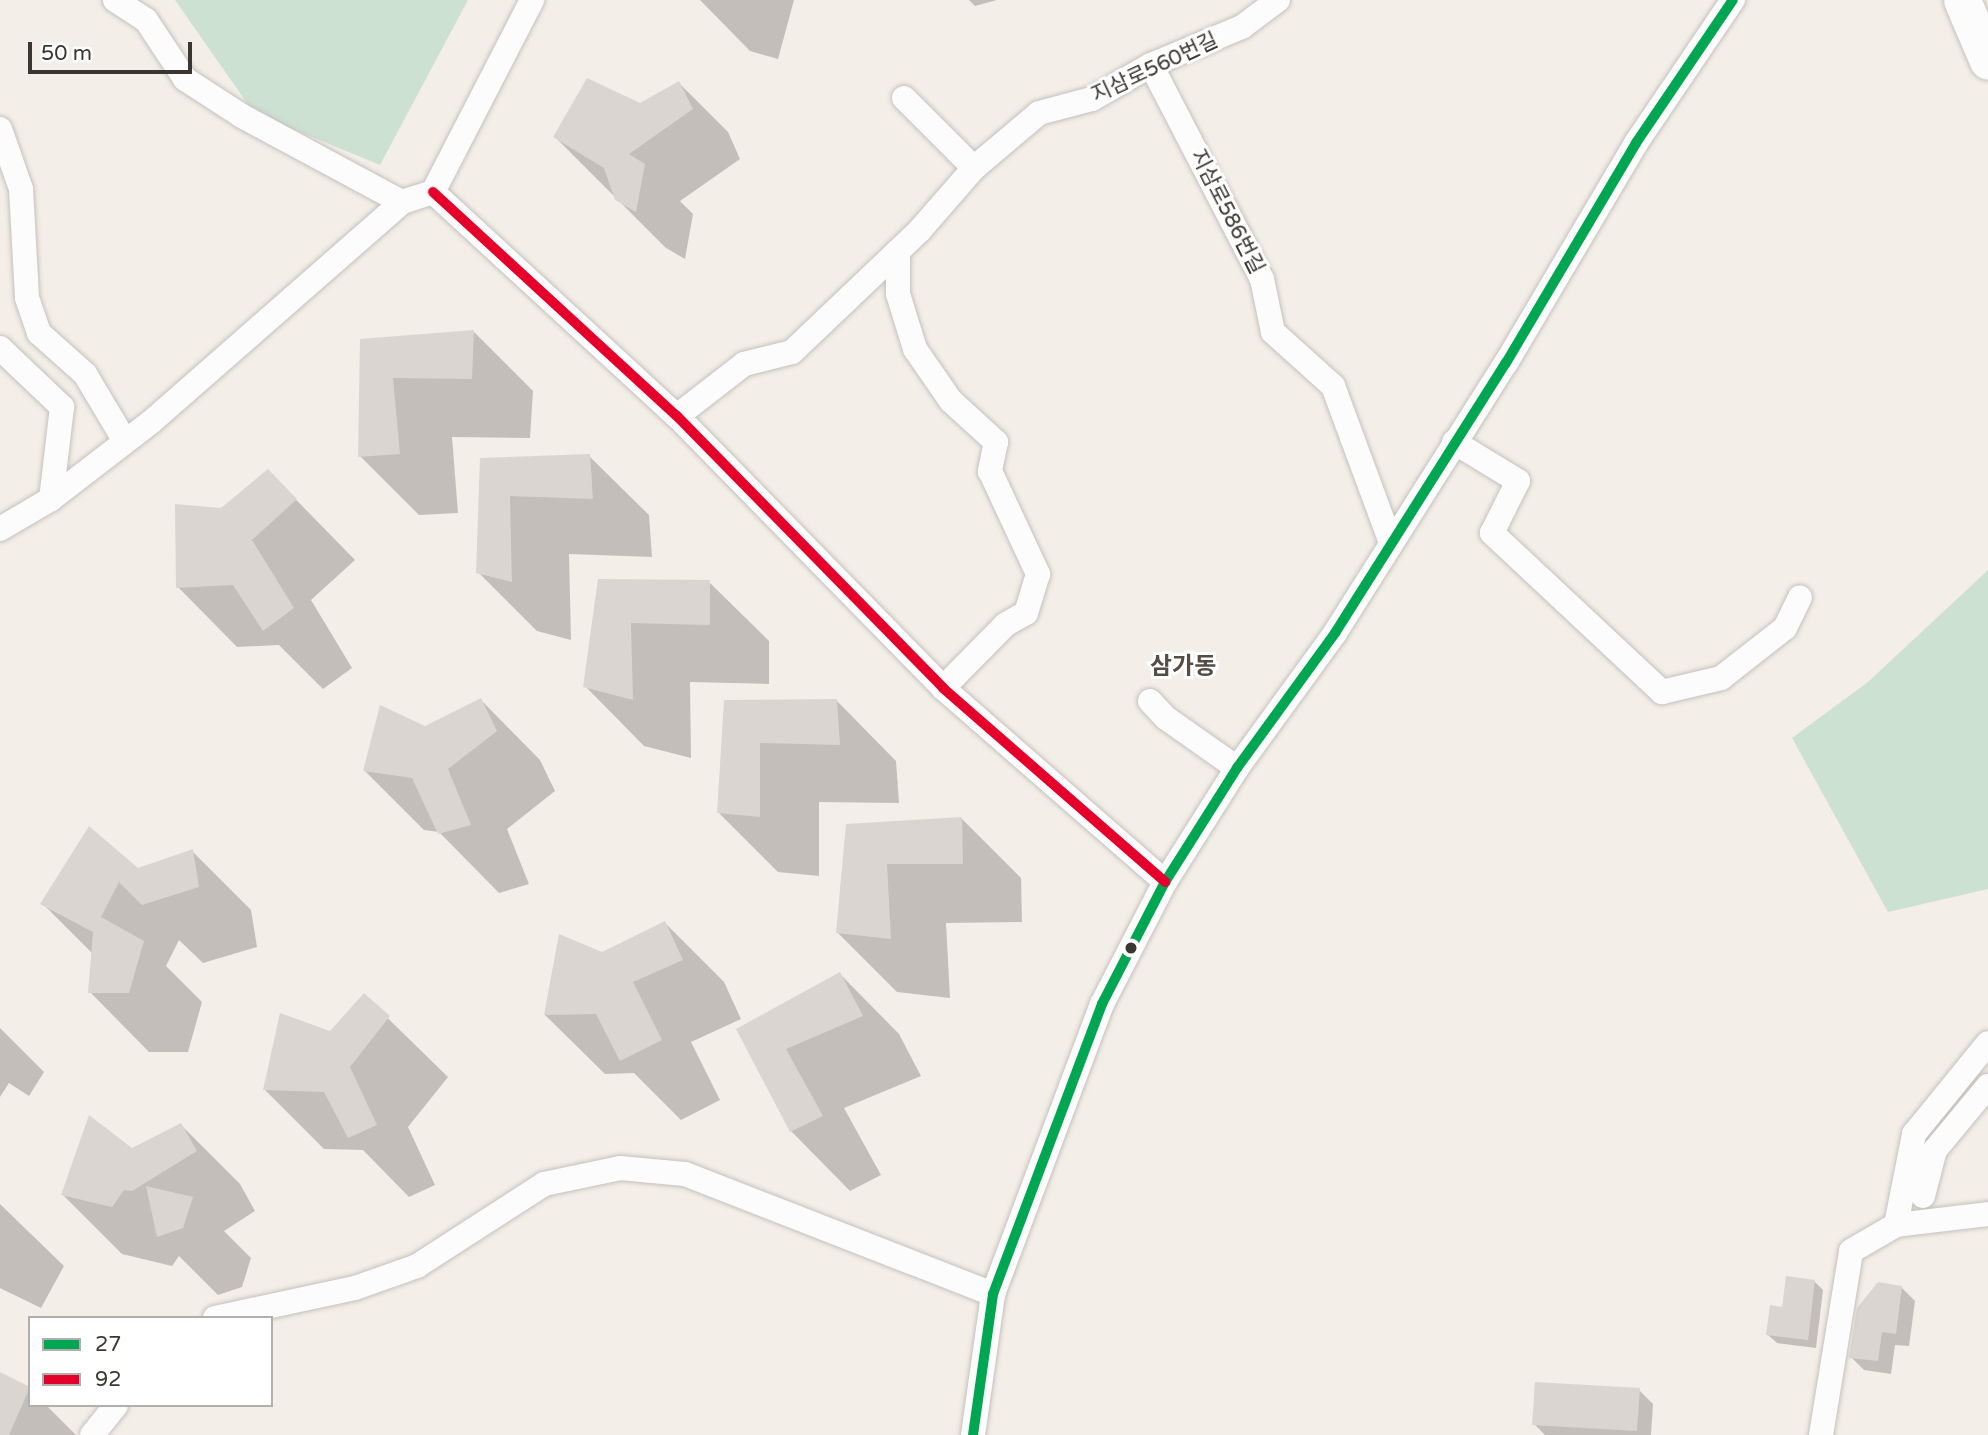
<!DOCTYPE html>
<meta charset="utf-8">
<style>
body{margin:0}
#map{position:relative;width:1988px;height:1435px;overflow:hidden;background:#f4eee8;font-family:"Varela Round","Noto Sans KR",sans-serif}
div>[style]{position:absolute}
.green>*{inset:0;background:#cde1d2}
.shadow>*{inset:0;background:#0003}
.building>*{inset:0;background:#dad5d0}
.roads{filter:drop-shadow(0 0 2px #c5c1bd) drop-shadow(0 0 2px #c5c1bd)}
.minor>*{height:24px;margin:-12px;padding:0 12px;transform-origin:12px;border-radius:12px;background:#fdfcfc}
.highway>*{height:37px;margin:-18.5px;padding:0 18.5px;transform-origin:18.5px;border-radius:18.5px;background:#fdfcfc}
.bus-1>*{height:10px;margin:-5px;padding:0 5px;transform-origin:5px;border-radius:5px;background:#00a651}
.bus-2>*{height:10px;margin:-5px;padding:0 5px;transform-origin:5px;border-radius:5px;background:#e4002b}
.dots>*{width:19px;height:19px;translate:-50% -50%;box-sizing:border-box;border:4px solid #fff;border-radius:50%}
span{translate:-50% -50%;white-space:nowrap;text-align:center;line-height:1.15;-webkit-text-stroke:6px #fff;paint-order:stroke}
.street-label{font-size:21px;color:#3a3632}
.quarter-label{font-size:24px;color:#554d45;font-weight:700}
.legend{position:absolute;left:28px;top:1316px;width:245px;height:91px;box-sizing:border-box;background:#fff;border:2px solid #b0afad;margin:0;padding:9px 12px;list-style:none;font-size:21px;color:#3a3632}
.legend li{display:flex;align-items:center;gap:14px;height:35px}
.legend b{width:35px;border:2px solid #b0afad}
.scale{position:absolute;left:28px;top:42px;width:164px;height:32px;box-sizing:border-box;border:4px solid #3a3632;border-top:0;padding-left:9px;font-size:21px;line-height:24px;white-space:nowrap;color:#3a3632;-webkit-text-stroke:5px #fff;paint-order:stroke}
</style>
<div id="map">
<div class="green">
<i style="clip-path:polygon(175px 0,468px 0,380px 165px,254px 113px)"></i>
<i style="clip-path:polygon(1988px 570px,1988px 889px,1888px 912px,1792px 738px,1868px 682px)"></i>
</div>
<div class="shadow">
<i style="clip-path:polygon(700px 0,794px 0,778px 59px,750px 51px)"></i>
<i style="clip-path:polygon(969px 0,997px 0,975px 6px)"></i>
<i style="clip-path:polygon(679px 83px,728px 132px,740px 159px,680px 201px,693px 214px,685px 259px,666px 248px,555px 137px,641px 105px)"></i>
<i style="clip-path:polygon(474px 332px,533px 391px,530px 438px,452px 437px,458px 513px,419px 515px,360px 456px,362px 341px)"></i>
<i style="clip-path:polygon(589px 456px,649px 515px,652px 557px,569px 554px,571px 640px,537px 631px,478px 572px,482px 460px)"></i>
<i style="clip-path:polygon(268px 471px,355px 560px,311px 600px,352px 668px,323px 689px,279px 645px,237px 647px,178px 587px,222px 510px)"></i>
<i style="clip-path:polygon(600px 581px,709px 582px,769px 641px,769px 684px,690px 682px,691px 758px,644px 746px,585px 686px)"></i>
<i style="clip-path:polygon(481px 700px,540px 760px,555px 791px,507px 829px,529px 884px,499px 893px,439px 832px,424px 830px,365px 771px)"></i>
<i style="clip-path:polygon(725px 701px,837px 701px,896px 761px,899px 803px,819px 802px,819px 876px,778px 872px,719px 813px)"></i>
<i style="clip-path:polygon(961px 818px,1021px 878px,1022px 922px,946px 923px,950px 998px,897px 992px,838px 933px,847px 825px)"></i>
<i style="clip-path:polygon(192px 851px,251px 910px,257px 947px,203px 963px,179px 940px,166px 966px,202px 1002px,188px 1052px,149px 1052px,90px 992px,93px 954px,42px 903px)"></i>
<i style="clip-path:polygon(665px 923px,724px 982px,741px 1019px,691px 1042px,720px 1100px,681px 1120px,634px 1073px,605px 1074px,545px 1015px)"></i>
<i style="clip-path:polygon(840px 974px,899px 1034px,921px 1076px,844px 1108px,881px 1175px,850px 1191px,791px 1131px,738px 1030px)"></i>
<i style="clip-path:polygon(364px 995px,448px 1077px,408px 1127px,435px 1185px,409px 1197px,363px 1150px,324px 1149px,265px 1090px,331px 1033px)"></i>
<i style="clip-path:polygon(0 1028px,44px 1072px,29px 1096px,9px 1083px,0 1097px)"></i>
<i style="clip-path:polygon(181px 1125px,240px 1184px,255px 1211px,224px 1231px,251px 1258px,242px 1287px,218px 1295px,179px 1256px,172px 1266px,122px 1254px,63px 1195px,131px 1150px)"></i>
<i style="clip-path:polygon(0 1204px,64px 1266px,41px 1308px,0 1288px)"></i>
<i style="clip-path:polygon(1814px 1281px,1823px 1290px,1816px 1348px,1777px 1343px,1768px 1335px,1783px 1309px)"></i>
<i style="clip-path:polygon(1901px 1287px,1915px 1301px,1909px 1346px,1895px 1345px,1891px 1374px,1864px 1370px,1851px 1357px)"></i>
<i style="clip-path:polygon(0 1373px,30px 1389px,30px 1405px,46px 1405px,76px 1435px,0 1435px)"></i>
<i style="clip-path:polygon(1639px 1390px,1653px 1404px,1651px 1435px,1545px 1435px,1534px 1424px)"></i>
</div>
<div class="building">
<i style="clip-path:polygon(587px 78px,640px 103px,679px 81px,693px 109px,629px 154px,645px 164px,636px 212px,615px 200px,604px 168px,553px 137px)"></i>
<i style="clip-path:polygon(474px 330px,472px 379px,393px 378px,400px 454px,358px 457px,360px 339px)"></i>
<i style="clip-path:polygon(590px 454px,593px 499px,510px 496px,512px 582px,476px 573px,480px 458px)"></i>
<i style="clip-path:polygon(268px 469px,297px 499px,252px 540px,294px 608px,263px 631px,233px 585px,176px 588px,175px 504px,221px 508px)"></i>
<i style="clip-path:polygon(598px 579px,710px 580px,710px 625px,631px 623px,633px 700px,583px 687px)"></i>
<i style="clip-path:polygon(481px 698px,497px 731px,448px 769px,471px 825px,438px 834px,412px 778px,363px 771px,380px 705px,425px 726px)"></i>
<i style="clip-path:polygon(837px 699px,840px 745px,760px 743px,760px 817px,717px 813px,724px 700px)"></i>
<i style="clip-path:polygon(962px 817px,963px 864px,887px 864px,891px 939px,836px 933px,846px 824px)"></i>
<i style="clip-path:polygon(89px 826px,138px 868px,193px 849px,199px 887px,142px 905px,119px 882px,101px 917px,144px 941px,129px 993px,88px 993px,93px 932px,40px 904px)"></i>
<i style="clip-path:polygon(665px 921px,683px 960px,633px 982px,662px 1040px,620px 1061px,596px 1014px,544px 1015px,559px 934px,602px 952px)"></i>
<i style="clip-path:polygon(840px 972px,863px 1016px,786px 1049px,823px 1116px,790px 1132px,736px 1029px)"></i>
<i style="clip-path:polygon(364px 993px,390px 1016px,350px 1067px,377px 1125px,348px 1138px,324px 1092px,263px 1090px,280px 1013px,330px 1031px)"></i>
<i style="clip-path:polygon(89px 1115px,132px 1148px,181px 1123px,197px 1151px,132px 1191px,124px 1190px,112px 1207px,61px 1195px)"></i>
<i style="clip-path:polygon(146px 1186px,193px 1197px,183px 1228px,157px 1237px)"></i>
<i style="clip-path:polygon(1786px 1276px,1815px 1280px,1808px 1340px,1766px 1335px,1770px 1305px,1782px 1307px)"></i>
<i style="clip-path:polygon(1878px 1282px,1902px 1286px,1896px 1334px,1882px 1332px,1878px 1361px,1849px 1358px,1857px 1308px)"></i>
<i style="clip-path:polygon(0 1372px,30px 1387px,9px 1435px,0 1435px)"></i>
<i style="clip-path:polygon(1535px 1382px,1640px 1388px,1637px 1431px,1532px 1425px)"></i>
</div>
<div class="roads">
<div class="minor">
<i style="left:115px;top:0;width:37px;rotate:33deg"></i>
<i style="left:146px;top:20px;width:71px;rotate:56.5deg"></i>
<i style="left:185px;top:79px;width:68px;rotate:33deg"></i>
<i style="left:242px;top:116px;width:182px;rotate:28.3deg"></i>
<i style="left:1151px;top:65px;width:241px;rotate:62.6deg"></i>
<i style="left:1262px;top:279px;width:54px;rotate:78.3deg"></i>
<i style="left:1273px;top:332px;width:81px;rotate:42deg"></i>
<i style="left:1333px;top:386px;width:164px;rotate:69.7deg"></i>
<i style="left:904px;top:98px;width:99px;rotate:45deg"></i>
<i style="left:974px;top:168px;width:85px;rotate:-40.2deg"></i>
<i style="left:1039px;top:113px;width:55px;rotate:-14.8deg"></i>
<i style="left:1092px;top:99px;width:68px;rotate:-30deg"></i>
<i style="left:1151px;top:65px;width:99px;rotate:-22.7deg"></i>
<i style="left:1242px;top:27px;width:45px;rotate:-36.9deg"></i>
<i style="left:0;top:129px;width:64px;rotate:70.7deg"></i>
<i style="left:21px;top:189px;width:109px;rotate:86.8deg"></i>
<i style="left:27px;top:298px;width:37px;rotate:71deg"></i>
<i style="left:39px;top:333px;width:62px;rotate:41.7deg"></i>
<i style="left:85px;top:374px;width:78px;rotate:59.2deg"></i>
<i style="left:433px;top:192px;width:331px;rotate:42.6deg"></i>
<i style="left:677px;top:416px;width:380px;rotate:45.6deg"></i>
<i style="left:943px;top:688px;width:295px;rotate:41.1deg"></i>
<i style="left:898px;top:251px;width:43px;rotate:90deg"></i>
<i style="left:898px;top:294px;width:58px;rotate:72.8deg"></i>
<i style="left:915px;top:349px;width:63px;rotate:55.3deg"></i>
<i style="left:951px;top:401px;width:61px;rotate:42.3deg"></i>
<i style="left:996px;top:442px;width:30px;rotate:102deg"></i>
<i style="left:990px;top:471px;width:114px;rotate:65deg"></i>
<i style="left:1038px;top:574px;width:41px;rotate:107.1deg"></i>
<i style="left:1026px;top:613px;width:23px;rotate:151deg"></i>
<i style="left:1006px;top:624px;width:90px;rotate:134.5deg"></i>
<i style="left:0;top:348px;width:86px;rotate:43.6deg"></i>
<i style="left:62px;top:407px;width:93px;rotate:96.8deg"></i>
<i style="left:677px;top:416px;width:85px;rotate:-37.8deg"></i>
<i style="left:744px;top:364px;width:49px;rotate:-14deg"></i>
<i style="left:792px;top:352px;width:177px;rotate:-43.6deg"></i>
<i style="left:920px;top:230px;width:82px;rotate:-48.9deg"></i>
<i style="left:1454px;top:442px;width:75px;rotate:31.4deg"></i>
<i style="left:1518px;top:481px;width:58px;rotate:116.6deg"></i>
<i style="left:1492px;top:533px;width:233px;rotate:43.1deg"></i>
<i style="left:1662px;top:692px;width:61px;rotate:-13.3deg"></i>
<i style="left:1721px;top:678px;width:81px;rotate:-38deg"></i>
<i style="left:1785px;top:628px;width:34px;rotate:-64deg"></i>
<i style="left:0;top:529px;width:59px;rotate:-30.5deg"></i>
<i style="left:51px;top:499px;width:126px;rotate:-37.6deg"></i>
<i style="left:151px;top:422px;width:334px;rotate:-41.2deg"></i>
<i style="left:402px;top:202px;width:33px;rotate:-18deg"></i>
<i style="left:433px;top:192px;width:216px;rotate:-62.7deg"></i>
<i style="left:1150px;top:701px;width:23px;rotate:47deg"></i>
<i style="left:1166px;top:718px;width:87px;rotate:35.2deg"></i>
<i style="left:1923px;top:1196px;width:48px;rotate:-75.4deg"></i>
<i style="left:1935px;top:1150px;width:83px;rotate:-50.4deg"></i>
<i style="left:1896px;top:1225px;width:93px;rotate:-78.8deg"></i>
<i style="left:1914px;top:1134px;width:117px;rotate:-50.9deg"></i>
<i style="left:215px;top:1318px;width:143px;rotate:-12.1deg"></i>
<i style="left:355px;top:1288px;width:66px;rotate:-19.5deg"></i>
<i style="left:417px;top:1266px;width:151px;rotate:-32.8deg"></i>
<i style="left:544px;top:1184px;width:78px;rotate:-11.9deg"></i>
<i style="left:620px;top:1168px;width:65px;rotate:5.3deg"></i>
<i style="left:685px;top:1174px;width:331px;rotate:21.3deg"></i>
<i style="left:92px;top:1435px;width:38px;rotate:-51deg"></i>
<i style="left:973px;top:1435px;width:142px;rotate:-81.9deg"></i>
<i style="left:993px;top:1294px;width:310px;rotate:-69.4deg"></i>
<i style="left:1102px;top:1004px;width:137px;rotate:-62.7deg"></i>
<i style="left:1165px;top:882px;width:135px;rotate:-57.7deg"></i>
<i style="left:1237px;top:768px;width:167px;rotate:-54deg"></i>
<i style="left:1335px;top:633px;width:320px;rotate:-57.7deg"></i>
<i style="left:1506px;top:363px;width:256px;rotate:-59.4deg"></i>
<i style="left:1636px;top:143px;width:173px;rotate:-55.9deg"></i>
<i style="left:1821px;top:1435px;width:186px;rotate:-80.7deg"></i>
<i style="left:1851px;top:1251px;width:52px;rotate:-30deg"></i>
<i style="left:1896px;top:1225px;width:93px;rotate:-6.8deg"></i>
</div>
<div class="highway">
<i style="left:1962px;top:0;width:66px;rotate:66.9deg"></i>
</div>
</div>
<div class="bus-1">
<i style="left:973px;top:1435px;width:142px;rotate:-81.9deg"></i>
<i style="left:993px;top:1294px;width:310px;rotate:-69.4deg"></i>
<i style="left:1102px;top:1004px;width:137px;rotate:-62.7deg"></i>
<i style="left:1165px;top:882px;width:135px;rotate:-57.7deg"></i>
<i style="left:1237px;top:768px;width:167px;rotate:-54deg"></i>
<i style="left:1335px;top:633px;width:320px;rotate:-57.7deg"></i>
<i style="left:1506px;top:363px;width:256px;rotate:-59.4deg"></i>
<i style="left:1636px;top:143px;width:173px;rotate:-55.9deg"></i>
</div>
<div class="bus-2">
<i style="left:433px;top:192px;width:331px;rotate:42.6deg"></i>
<i style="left:677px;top:416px;width:380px;rotate:45.6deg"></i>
<i style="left:943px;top:688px;width:295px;rotate:41.1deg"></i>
</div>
<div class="dots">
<i style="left:1131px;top:948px;background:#3a3632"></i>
</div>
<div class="street-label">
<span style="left:1155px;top:68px;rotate:-25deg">지삼로560번길</span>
<span style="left:1227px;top:212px;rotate:63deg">지삼로586번길</span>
</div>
<div class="quarter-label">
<span style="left:1183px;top:667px">삼가동</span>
</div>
<ul class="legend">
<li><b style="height:9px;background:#00a651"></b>27</li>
<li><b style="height:9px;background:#e4002b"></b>92</li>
</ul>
<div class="scale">50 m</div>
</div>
